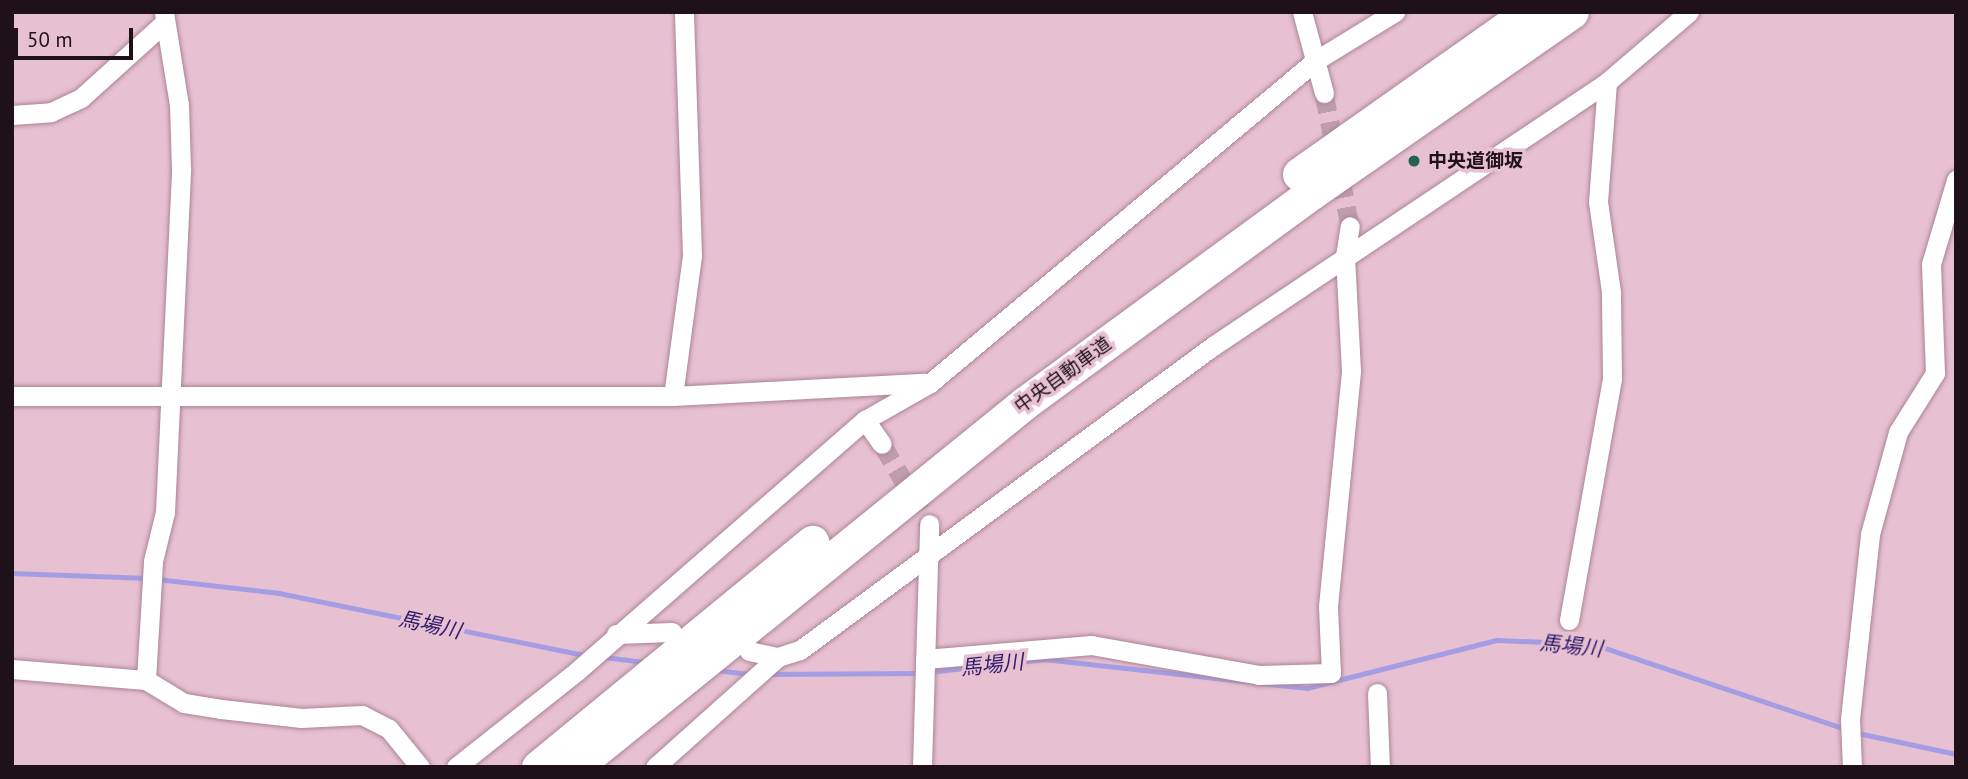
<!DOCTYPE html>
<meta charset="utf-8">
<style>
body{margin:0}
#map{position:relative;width:1968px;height:779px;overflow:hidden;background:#e7c0d2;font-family:"PT Sans","Noto Sans JP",sans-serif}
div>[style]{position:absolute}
.stream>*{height:4.5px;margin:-2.25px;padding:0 2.25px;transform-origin:2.25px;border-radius:2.25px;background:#a59de4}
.street-tunnel>*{height:19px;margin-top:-9.5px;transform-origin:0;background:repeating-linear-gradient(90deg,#bf9dad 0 19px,transparent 0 29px)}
.roads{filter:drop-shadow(0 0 2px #aa8596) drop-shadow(0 0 2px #aa8596)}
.street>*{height:19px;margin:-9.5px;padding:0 9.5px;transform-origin:9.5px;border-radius:9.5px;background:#fff}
.highway>*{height:33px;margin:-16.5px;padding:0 16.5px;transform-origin:16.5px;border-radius:16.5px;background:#fff}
.dots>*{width:19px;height:19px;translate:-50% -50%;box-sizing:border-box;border:4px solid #e7c0d2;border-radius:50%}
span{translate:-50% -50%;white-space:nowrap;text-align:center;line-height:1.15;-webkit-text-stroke:7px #e7c0d2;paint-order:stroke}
.poi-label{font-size:19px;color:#1e1117;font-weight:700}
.left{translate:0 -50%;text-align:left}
.street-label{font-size:19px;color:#1e1117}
.water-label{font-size:21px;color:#311b6b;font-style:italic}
.frame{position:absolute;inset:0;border:14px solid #1e1117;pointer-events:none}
.scale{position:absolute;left:14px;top:28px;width:119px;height:32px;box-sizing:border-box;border:4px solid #1e1117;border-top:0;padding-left:9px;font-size:21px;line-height:24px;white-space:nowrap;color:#1e1117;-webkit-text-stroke:5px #e7c0d2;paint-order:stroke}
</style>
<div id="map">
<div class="stream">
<i style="left:12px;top:573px;width:136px;rotate:2.1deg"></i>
<i style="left:157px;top:579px;width:123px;rotate:6.5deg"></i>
<i style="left:279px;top:593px;width:312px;rotate:11.5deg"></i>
<i style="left:604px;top:657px;width:40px;rotate:7.1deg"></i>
<i style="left:716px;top:670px;width:33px;rotate:7deg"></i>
<i style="left:929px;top:672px;width:116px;rotate:-6.4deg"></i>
<i style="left:1044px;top:659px;width:265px;rotate:6.3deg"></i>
<i style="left:1307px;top:688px;width:196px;rotate:-14.2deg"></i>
<i style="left:1497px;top:640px;width:96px;rotate:2.4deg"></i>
<i style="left:1593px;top:644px;width:267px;rotate:18.6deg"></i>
<i style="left:768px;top:674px;width:152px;rotate:-0.4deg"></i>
<i style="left:1858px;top:733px;width:100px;rotate:12.1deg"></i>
</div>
<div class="street-tunnel">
<i style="left:1324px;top:93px;width:136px;rotate:78.9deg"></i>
<i style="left:882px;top:444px;width:93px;rotate:59.6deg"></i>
</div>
<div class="roads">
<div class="street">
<i style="left:1302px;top:12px;width:84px;rotate:74.8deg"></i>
<i style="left:12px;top:115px;width:39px;rotate:-4deg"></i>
<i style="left:51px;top:112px;width:33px;rotate:-25deg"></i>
<i style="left:81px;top:98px;width:110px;rotate:-42.1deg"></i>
<i style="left:12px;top:396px;width:661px"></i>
<i style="left:673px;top:396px;width:252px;rotate:-3deg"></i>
<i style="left:673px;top:396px;width:142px;rotate:-82.3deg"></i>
<i style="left:692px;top:255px;width:243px;rotate:-91.9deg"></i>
<i style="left:865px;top:420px;width:29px;rotate:55deg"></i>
<i style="left:1569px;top:620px;width:245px;rotate:-79.9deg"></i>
<i style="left:1612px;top:379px;width:87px;rotate:-90.7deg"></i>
<i style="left:1611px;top:292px;width:91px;rotate:-98.2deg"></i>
<i style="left:1598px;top:202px;width:120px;rotate:-85.7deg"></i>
<i style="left:616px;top:634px;width:56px;rotate:-2deg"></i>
<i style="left:749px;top:651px;width:30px;rotate:12deg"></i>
<i style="left:925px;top:659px;width:167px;rotate:-4.8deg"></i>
<i style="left:1091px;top:645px;width:171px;rotate:10.1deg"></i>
<i style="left:1259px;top:675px;width:72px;rotate:-1.6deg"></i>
<i style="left:1331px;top:673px;width:67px;rotate:-92.6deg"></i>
<i style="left:1328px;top:606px;width:236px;rotate:-84.4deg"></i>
<i style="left:1351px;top:371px;width:115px;rotate:-93deg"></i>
<i style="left:1345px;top:256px;width:30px;rotate:-81deg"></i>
<i style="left:12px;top:669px;width:134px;rotate:4.7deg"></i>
<i style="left:146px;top:680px;width:44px;rotate:31.2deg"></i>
<i style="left:184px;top:703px;width:37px;rotate:9deg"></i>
<i style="left:221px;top:709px;width:81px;rotate:6.4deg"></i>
<i style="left:301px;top:718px;width:61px;rotate:-2.8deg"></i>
<i style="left:362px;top:715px;width:30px;rotate:27deg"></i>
<i style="left:389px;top:729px;width:49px;rotate:50.8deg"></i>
<i style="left:146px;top:680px;width:119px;rotate:-86.6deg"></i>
<i style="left:153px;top:561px;width:50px;rotate:-76.2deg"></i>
<i style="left:165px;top:512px;width:344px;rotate:-87.3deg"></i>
<i style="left:181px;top:168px;width:63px;rotate:-91.8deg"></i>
<i style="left:179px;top:105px;width:94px;rotate:-99.2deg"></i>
<i style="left:1377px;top:693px;width:74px;rotate:87.7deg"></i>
<i style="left:456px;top:767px;width:154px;rotate:-38.4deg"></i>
<i style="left:577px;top:671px;width:382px;rotate:-41.1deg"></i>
<i style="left:865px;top:420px;width:75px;rotate:-29.6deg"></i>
<i style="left:930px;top:383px;width:502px;rotate:-39.91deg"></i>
<i style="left:1315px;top:61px;width:94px;rotate:-31.5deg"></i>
<i style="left:655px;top:767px;width:165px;rotate:-41.8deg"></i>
<i style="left:778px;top:657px;width:23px;rotate:-18deg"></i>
<i style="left:800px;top:650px;width:513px;rotate:-36.36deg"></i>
<i style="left:1213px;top:346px;width:474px;rotate:-33.8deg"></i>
<i style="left:1607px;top:82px;width:108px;rotate:-40.5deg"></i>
<i style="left:922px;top:767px;width:243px;rotate:-88.3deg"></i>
<i style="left:1852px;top:767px;width:48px;rotate:-92.4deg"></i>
<i style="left:1850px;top:719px;width:186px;rotate:-83.8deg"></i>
<i style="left:1870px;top:534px;width:106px;rotate:-74.6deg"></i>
<i style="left:1898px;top:432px;width:70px;rotate:-57.9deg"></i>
<i style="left:1935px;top:373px;width:109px;rotate:-92.1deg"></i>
<i style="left:1931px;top:264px;width:88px;rotate:-73.4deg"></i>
</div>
<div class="highway">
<i style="left:1299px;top:174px;width:281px;rotate:-35.2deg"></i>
<i style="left:538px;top:767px;width:355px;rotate:-39.4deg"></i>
<i style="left:575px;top:767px;width:580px;rotate:-38.98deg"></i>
<i style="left:1026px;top:402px;width:356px;rotate:-36.2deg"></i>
<i style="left:1313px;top:192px;width:315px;rotate:-34.8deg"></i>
</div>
</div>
<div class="dots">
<i style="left:1414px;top:161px;background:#25634f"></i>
</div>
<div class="poi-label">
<span class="left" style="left:1428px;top:161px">中央道御坂</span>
</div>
<div class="street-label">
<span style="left:1063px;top:375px;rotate:-36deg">中央自動車道</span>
</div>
<div class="water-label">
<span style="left:430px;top:625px;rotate:12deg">馬場川</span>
<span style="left:1571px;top:646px;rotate:6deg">馬場川</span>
<span style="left:992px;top:665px;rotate:-6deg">馬場川</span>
</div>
<div class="frame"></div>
<div class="scale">50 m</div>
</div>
